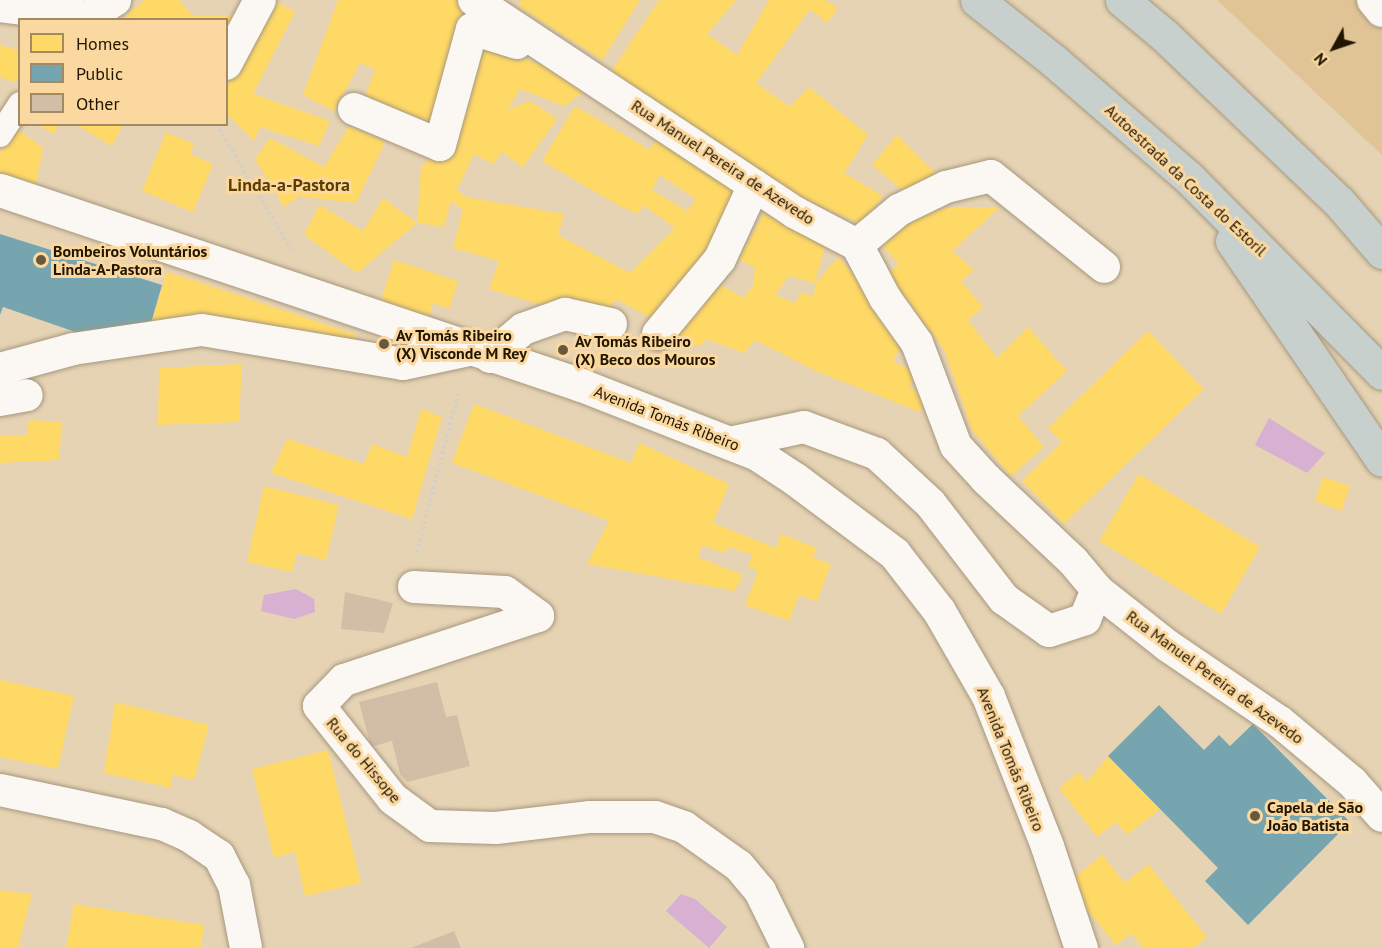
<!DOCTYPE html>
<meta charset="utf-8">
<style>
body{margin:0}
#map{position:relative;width:1382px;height:948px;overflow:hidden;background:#e6d3b4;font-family:"PT Sans",sans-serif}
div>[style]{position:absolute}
.green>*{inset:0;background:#e0c496}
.water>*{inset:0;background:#d8b0d1}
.homes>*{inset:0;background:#ffd966}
.public>*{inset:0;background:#76a5af}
.building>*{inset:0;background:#d2bea6}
.path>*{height:4px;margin-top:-2px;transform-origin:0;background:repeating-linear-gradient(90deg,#d5d0c6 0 3px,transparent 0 6px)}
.roads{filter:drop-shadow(0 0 2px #a6987f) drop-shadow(0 0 2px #a6987f)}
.pedestrian>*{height:24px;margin:-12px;padding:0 12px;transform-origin:12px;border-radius:12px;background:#fbf8f4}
.minor>*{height:32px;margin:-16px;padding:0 16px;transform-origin:16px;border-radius:16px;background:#fbf8f4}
.tertiary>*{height:33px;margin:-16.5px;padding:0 16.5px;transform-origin:16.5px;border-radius:16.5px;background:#fbf8f4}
.motorway>*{height:33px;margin:-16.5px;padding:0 16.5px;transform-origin:16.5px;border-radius:16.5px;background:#c7d0cd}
.dots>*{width:16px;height:16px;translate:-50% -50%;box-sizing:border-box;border:3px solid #fbd89f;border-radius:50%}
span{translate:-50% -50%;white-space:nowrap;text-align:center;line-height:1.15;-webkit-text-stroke:6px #fbd89f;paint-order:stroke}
.street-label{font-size:16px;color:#221601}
.poi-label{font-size:16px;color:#221601;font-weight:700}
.left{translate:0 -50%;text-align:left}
.neighbourhood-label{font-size:18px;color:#5c3f00;font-weight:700}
.legend{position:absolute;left:18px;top:18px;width:210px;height:108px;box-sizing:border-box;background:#fbd89f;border:2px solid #a48a60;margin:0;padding:8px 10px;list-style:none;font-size:18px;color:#221601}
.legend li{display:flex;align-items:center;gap:12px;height:30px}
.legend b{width:30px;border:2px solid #a48a60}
.north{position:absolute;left:1304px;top:18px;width:60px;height:60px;-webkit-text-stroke:4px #fbd89f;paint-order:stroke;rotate:230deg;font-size:16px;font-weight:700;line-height:24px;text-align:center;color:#221601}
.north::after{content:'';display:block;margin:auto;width:21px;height:27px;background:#221601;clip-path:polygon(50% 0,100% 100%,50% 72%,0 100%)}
</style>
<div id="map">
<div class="green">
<i style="clip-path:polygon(1217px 0,1382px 0,1382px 155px)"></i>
</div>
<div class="water">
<i style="clip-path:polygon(1269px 418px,1325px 453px,1307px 473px,1255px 445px)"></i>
<i style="clip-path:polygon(296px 589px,314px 599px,315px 612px,294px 619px,261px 611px,264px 595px)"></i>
<i style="clip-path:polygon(681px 894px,695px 899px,727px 927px,709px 948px,666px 911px)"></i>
</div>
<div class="homes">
<i style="clip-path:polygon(144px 0,179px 0,192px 15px,238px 16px,227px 45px,226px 20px,121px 20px)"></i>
<i style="clip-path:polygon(273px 0,295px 12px,253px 94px,330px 121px,319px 146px,260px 127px,254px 141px,226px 113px,226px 88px)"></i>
<i style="clip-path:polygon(338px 0,463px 0,480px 6px,435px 126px,364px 100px,375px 69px,360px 63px,334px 111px,303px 95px)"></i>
<i style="clip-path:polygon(521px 0,640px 0,602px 60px,518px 6px)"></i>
<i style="clip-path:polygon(659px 0,736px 0,707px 34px,737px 55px,769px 0,825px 0,838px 8px,827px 23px,810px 9px,756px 83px,790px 107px,809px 87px,868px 135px,844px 173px,883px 196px,861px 224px,782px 189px,611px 72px)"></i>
<i style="clip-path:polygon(evenodd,478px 44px,542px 65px,587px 89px,564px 106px,520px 89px,507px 110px,530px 101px,557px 119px,523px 167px,502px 152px,493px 164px,474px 154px,457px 190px,466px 197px,564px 214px,558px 235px,630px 273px,675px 228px,643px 205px,638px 214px,618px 205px,542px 161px,575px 106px,650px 150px,658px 137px,740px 190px,708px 257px,656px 321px,616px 299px,600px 322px,489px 289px,499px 261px,453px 248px,463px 210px,451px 201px,444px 227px,417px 223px,357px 273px,304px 235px,319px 205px,363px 231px,383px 198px,417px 223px,421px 168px,441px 145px,478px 44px,660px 175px,696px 199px,687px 211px,652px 190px,660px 175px)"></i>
<i style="clip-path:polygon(0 45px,20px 51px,20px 76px,14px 82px,0 77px)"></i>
<i style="clip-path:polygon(37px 124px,59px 124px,54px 134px)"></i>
<i style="clip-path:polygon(75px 124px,123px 124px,112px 146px)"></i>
<i style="clip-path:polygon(349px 126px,385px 142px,356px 203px,299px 196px,284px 207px,255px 159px,270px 138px,324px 167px)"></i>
<i style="clip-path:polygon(16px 128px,43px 148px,35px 189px,0 176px,0 153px)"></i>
<i style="clip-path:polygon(166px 132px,194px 144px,190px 154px,213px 164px,193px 212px,142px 191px)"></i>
<i style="clip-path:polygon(897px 135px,938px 176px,914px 191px,902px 190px,872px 165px)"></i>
<i style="clip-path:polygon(1000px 207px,952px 251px,974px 270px,961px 281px,983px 307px,968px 320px,997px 358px,1028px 327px,1067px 371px,1018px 416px,1044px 447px,1011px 476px,972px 430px,944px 349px,886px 275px,899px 264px,879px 242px,912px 218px,946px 208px)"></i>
<i style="clip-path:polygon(764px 213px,825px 245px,815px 283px,789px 276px,775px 295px,795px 303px,801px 293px,814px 296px,815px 283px,839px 257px,879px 307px,902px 344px,893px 362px,917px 372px,909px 388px,928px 393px,920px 412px,816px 371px,755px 340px,744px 353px,706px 339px,699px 347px,673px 332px,715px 281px,743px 298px,753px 286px,755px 268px,739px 259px)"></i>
<i style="clip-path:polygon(394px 260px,458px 281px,449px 309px,433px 303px,429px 317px,381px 301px)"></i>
<i style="clip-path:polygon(167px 272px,208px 285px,357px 335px,351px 349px,199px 314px,193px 324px,151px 323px)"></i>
<i style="clip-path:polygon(1148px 331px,1204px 389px,1064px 524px,1022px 481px,1062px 442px,1048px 428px)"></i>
<i style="clip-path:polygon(242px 364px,239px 422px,158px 425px,159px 368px)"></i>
<i style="clip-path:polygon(474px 404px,631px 463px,639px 443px,729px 484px,713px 523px,776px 548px,781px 534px,817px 548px,813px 558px,831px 564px,817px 602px,799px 595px,789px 621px,745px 605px,758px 571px,748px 567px,752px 555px,730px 547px,723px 553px,702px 545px,698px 557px,743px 575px,735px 591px,587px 564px,609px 521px,452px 463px)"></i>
<i style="clip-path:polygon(421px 409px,442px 417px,412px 519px,271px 473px,287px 439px,364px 464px,372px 444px,407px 457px)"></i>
<i style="clip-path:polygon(29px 420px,62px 422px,59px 460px,0 463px,0 435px,27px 435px)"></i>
<i style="clip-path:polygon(1139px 474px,1260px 547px,1221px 614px,1099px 541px)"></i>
<i style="clip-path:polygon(1323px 477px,1350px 486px,1341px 511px,1315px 501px)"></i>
<i style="clip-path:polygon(264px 486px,339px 505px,326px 560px,297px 553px,292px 572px,247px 562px)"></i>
<i style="clip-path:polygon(0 680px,74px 696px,58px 769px,0 757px)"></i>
<i style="clip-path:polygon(115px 702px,209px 725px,194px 780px,172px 775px,171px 788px,104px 773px)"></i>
<i style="clip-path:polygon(328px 750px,361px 883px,305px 896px,295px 852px,274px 858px,252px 769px)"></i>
<i style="clip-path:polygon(1108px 756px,1160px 809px,1127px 835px,1116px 822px,1097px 837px,1059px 788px,1079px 772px,1087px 782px)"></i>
<i style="clip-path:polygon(1102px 855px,1125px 883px,1148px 864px,1207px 937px,1193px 948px,1143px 948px,1131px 933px,1116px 945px,1066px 884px)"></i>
<i style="clip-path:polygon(0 890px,32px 894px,18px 948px,0 948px)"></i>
<i style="clip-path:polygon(74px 904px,204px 925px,201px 948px,66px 948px)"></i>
</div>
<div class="public">
<i style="clip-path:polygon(0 234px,162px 285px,151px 323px,87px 336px,3px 307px,0 315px)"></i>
<i style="clip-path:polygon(1159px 705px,1204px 750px,1219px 735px,1230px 746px,1253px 724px,1350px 822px,1248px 925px,1205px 881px,1218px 868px,1108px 756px)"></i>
</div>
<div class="building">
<i style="clip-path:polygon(345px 592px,393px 603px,384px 633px,341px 629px)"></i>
<i style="clip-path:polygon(437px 682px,446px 717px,457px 715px,470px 766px,407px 782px,400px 774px,392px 741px,371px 747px,359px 702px)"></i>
<i style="clip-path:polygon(454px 931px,461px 948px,411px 948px)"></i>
</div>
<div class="path">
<i style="left:216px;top:124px;width:146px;rotate:59deg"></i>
<i style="left:417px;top:553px;width:169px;rotate:-75.6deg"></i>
</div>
<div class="roads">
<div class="pedestrian">
<i style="left:0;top:135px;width:37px;rotate:-57deg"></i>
</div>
<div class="minor">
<i style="left:474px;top:0;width:384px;rotate:33.5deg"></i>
<i style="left:794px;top:212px;width:71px;rotate:27.6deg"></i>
<i style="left:857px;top:245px;width:60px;rotate:62.2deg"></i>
<i style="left:885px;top:298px;width:55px;rotate:54.6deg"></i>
<i style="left:917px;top:343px;width:110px;rotate:69.3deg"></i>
<i style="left:956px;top:446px;width:45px;rotate:47.7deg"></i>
<i style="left:986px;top:479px;width:120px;rotate:43.3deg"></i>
<i style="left:1073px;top:561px;width:38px;rotate:50deg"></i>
<i style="left:1097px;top:590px;width:90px;rotate:38.3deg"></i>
<i style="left:1168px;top:646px;width:135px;rotate:34.2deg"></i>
<i style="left:1280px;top:722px;width:94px;rotate:39.8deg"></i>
<i style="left:1352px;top:782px;width:45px;rotate:48.6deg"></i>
<i style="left:1373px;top:0;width:14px;rotate:51deg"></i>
<i style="left:0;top:6px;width:89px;rotate:7.1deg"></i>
<i style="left:88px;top:17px;width:32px;rotate:-32deg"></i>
<i style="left:226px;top:64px;width:72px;rotate:-62deg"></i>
<i style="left:354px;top:109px;width:93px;rotate:22.7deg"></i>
<i style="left:440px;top:145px;width:120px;rotate:-74.6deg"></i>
<i style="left:472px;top:29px;width:47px;rotate:17.3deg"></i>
<i style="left:857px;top:245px;width:55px;rotate:-39.8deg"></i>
<i style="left:899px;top:210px;width:52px;rotate:-26.1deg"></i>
<i style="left:946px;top:187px;width:46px;rotate:-13.7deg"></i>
<i style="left:991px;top:176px;width:145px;rotate:38.8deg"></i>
<i style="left:658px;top:334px;width:97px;rotate:-50.4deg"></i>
<i style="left:720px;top:259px;width:81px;rotate:-65.3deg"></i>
<i style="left:490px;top:357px;width:43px;rotate:-40.3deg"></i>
<i style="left:523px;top:329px;width:45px;rotate:-19.7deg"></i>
<i style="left:565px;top:314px;width:47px;rotate:12.3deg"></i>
<i style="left:0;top:369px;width:76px;rotate:-15.3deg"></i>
<i style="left:73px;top:349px;width:130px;rotate:-8.4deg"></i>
<i style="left:202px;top:330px;width:204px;rotate:9.6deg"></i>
<i style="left:403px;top:364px;width:67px;rotate:-12deg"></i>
<i style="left:0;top:400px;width:27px;rotate:-10deg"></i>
<i style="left:730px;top:443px;width:76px;rotate:-12.2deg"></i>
<i style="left:804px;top:427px;width:78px;rotate:20.3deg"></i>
<i style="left:877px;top:454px;width:72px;rotate:42.8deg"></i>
<i style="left:930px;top:503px;width:121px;rotate:52.4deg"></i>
<i style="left:1004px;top:599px;width:55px;rotate:35.4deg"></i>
<i style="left:1049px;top:631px;width:38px;rotate:-18deg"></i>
<i style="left:1085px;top:619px;width:31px;rotate:-68deg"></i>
<i style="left:414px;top:587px;width:91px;rotate:3.1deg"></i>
<i style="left:505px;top:592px;width:41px;rotate:36deg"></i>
<i style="left:538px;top:616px;width:204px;rotate:161.7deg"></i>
<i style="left:344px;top:680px;width:36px;rotate:134deg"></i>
<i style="left:319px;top:706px;width:119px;rotate:51.5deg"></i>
<i style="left:393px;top:799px;width:46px;rotate:36.1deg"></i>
<i style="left:430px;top:826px;width:66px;rotate:1.7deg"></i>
<i style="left:496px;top:828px;width:95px;rotate:-6.7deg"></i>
<i style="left:590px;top:817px;width:65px"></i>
<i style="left:655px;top:817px;width:31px;rotate:19deg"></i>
<i style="left:684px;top:827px;width:67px;rotate:35.3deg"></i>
<i style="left:739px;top:866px;width:33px;rotate:50deg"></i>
<i style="left:760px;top:891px;width:64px;rotate:63.8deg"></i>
<i style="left:0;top:790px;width:166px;rotate:11.9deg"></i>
<i style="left:162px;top:824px;width:30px;rotate:24deg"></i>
<i style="left:189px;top:836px;width:36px;rotate:34deg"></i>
<i style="left:219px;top:856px;width:33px;rotate:63deg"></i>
<i style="left:234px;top:885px;width:64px;rotate:79.2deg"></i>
</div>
<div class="tertiary">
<i style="left:0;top:190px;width:613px;rotate:18.55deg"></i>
<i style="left:581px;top:385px;width:189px;rotate:21.4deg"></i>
<i style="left:757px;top:454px;width:45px;rotate:33.3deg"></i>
<i style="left:795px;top:479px;width:124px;rotate:36.8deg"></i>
<i style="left:894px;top:553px;width:73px;rotate:52.2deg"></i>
<i style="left:939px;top:611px;width:98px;rotate:60deg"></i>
<i style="left:988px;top:696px;width:161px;rotate:68.5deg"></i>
<i style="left:1047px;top:846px;width:108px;rotate:71.6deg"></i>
</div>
<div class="motorway">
<i style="left:977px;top:0;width:98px;rotate:38.4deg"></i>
<i style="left:1054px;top:61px;width:179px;rotate:40.9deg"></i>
<i style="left:1189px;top:178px;width:274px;rotate:45.3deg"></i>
<i style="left:1122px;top:0;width:55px;rotate:39.8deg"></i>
<i style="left:1164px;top:35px;width:242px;rotate:43.7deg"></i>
<i style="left:1339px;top:202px;width:66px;rotate:49.3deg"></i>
<i style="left:1232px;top:241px;width:265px;rotate:55.6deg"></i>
</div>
</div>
<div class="dots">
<i style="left:41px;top:260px;background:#675840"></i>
<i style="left:384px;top:344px;background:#675840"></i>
<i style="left:563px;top:350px;background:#675840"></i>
<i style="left:1255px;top:816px;background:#675840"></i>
</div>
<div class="street-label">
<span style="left:723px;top:162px;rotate:33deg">Rua Manuel Pereira de Azevedo</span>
<span style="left:1186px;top:180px;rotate:43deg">Autoestrada da Costa do Estoril</span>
<span style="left:667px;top:418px;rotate:21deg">Avenida Tomás Ribeiro</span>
<span style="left:1215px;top:677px;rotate:36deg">Rua Manuel Pereira de Azevedo</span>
<span style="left:1011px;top:759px;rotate:68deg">Avenida Tomás Ribeiro</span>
<span style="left:364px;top:760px;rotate:50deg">Rua do Hissope</span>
</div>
<div class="poi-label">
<span class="left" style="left:53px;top:260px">Bombeiros Voluntários<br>Linda-A-Pastora</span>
<span class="left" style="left:396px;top:344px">Av Tomás Ribeiro<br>(X) Visconde M Rey</span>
<span class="left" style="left:575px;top:350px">Av Tomás Ribeiro<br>(X) Beco dos Mouros</span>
<span class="left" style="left:1267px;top:816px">Capela de São<br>João Batista</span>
</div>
<div class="neighbourhood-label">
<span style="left:289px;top:185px">Linda-a-Pastora</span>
</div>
<ul class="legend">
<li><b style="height:16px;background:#ffd966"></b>Homes</li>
<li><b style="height:16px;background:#76a5af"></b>Public</li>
<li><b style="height:16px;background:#d2bea6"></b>Other</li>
</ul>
<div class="north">N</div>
</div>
